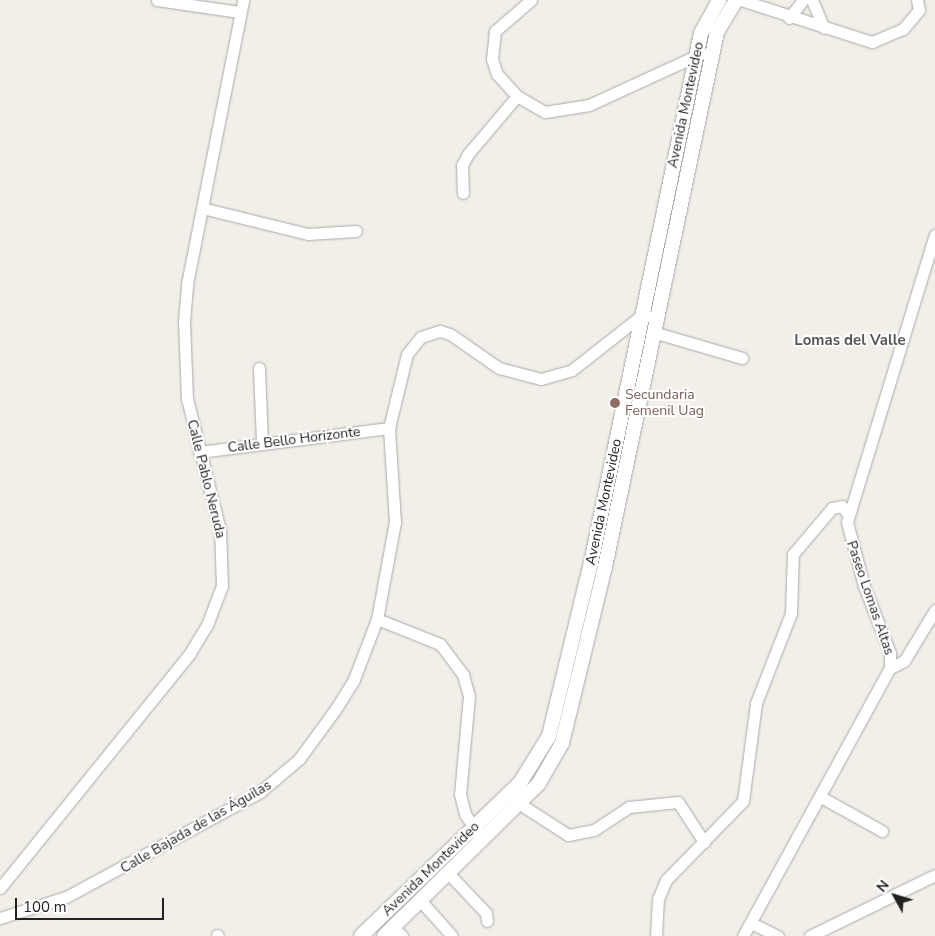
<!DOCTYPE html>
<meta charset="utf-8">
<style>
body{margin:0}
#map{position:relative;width:935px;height:936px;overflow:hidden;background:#f2efe9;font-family:"Nunito Sans",sans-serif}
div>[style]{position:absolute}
.roads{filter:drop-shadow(0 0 1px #a9a9a9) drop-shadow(0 0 1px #a9a9a9)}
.minor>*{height:11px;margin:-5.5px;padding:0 5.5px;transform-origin:5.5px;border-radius:5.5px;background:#fff}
.tertiary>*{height:14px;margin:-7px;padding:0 7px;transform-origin:7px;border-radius:7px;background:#fff}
.dots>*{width:14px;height:14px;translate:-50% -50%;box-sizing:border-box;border:2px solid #fff;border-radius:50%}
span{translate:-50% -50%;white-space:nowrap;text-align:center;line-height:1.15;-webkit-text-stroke:4px #fff;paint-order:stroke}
.street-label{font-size:14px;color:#222}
.education-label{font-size:14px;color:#785e54}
.left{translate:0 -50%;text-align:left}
.neighbourhood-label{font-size:15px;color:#555;font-weight:700}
.north{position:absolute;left:870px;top:871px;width:50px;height:50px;-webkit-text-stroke:4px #fff;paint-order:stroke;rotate:309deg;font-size:14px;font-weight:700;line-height:20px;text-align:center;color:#222}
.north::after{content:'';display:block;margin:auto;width:18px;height:22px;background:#222;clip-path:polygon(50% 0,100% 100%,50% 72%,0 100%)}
.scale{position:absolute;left:15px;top:898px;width:149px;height:22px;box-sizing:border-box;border:2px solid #222;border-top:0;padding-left:6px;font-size:15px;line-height:18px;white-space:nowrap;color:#222;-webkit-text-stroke:4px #fff;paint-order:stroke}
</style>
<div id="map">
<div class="roads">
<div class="minor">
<i style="left:157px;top:0;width:83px;rotate:8.3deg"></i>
<i style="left:531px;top:0;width:48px;rotate:139.3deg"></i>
<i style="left:495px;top:31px;width:28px;rotate:96deg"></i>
<i style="left:492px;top:59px;width:16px;rotate:72deg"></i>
<i style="left:497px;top:74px;width:30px;rotate:48deg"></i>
<i style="left:517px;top:96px;width:32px;rotate:30deg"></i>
<i style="left:545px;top:112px;width:45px;rotate:-9deg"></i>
<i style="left:589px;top:105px;width:124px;rotate:-24.7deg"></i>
<i style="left:741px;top:0;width:138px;rotate:17.8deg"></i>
<i style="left:872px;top:42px;width:34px;rotate:-23deg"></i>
<i style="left:903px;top:29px;width:25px;rotate:-50deg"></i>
<i style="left:919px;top:10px;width:10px;rotate:-101deg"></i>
<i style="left:812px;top:0;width:30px;rotate:67deg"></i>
<i style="left:789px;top:18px;width:23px;rotate:-52deg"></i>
<i style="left:463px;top:193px;width:28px;rotate:-92deg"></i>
<i style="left:462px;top:165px;width:13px;rotate:-61deg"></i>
<i style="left:468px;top:154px;width:76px;rotate:-49.8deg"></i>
<i style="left:202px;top:208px;width:109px;rotate:13.8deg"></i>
<i style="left:308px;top:234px;width:48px;rotate:-3.6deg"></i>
<i style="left:653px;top:332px;width:93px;rotate:16.3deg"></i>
<i style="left:259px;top:368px;width:75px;rotate:87.7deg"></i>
<i style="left:199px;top:452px;width:192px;rotate:-7.2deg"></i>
<i style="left:377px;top:619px;width:68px;rotate:21.6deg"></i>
<i style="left:440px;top:644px;width:39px;rotate:53deg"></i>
<i style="left:463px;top:675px;width:22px;rotate:74deg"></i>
<i style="left:469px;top:696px;width:98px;rotate:95.2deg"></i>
<i style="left:460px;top:794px;width:21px;rotate:76deg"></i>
<i style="left:465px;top:814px;width:24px;rotate:57deg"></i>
<i style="left:890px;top:668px;width:16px;rotate:-27deg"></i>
<i style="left:904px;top:661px;width:60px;rotate:-58.7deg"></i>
<i style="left:821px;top:797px;width:70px;rotate:29.1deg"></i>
<i style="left:512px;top:799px;width:67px;rotate:32.7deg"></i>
<i style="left:568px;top:835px;width:26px;rotate:-11deg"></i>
<i style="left:594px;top:830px;width:42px;rotate:-33.3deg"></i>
<i style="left:629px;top:807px;width:49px;rotate:-5.8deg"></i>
<i style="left:678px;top:802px;width:48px;rotate:57deg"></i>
<i style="left:448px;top:873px;width:55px;rotate:46.5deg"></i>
<i style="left:486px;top:913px;width:8px;rotate:83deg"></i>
<i style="left:0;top:888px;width:302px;rotate:-51deg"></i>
<i style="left:190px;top:653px;width:33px;rotate:-59deg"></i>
<i style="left:207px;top:625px;width:42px;rotate:-69deg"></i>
<i style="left:222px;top:586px;width:56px;rotate:-92deg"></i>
<i style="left:220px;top:530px;width:135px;rotate:-104.1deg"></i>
<i style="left:187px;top:399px;width:78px;rotate:-92.2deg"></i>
<i style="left:184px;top:321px;width:37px;rotate:-85deg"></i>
<i style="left:187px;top:284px;width:289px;rotate:-78.8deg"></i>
<i style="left:420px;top:900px;width:48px;rotate:48.4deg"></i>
<i style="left:0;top:918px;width:69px;rotate:-17.7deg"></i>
<i style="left:66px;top:897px;width:221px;rotate:-28.4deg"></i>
<i style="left:260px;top:792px;width:51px;rotate:-40.2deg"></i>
<i style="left:299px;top:759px;width:61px;rotate:-53.7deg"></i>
<i style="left:335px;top:710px;width:36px;rotate:-58deg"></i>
<i style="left:354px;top:679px;width:64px;rotate:-69deg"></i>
<i style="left:377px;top:619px;width:99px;rotate:-79.5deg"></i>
<i style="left:395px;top:522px;width:94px;rotate:-93.7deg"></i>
<i style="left:389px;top:428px;width:76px;rotate:-76.3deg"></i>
<i style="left:407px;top:354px;width:22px;rotate:-51deg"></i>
<i style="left:421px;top:337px;width:20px;rotate:-18deg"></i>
<i style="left:440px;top:331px;width:10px;rotate:17deg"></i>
<i style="left:450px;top:334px;width:60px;rotate:34.8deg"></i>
<i style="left:499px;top:368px;width:43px;rotate:14.7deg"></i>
<i style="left:541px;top:379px;width:32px;rotate:-16deg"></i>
<i style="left:572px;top:370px;width:89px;rotate:-38.2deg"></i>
<i style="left:642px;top:315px;width:5px;rotate:11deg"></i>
<i style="left:751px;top:923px;width:30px;rotate:26deg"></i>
<i style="left:393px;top:927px;width:13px;rotate:45deg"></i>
<i style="left:217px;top:935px;width:1px;rotate:45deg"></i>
<i style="left:656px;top:936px;width:37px;rotate:-87deg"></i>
<i style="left:658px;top:899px;width:21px;rotate:-67deg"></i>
<i style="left:666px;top:880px;width:110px;rotate:-45.7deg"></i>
<i style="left:743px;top:801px;width:99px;rotate:-82.4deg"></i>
<i style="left:756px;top:703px;width:97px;rotate:-68.7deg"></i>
<i style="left:791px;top:613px;width:59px;rotate:-88.1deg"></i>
<i style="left:793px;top:554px;width:60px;rotate:-49.7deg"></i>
<i style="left:832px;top:508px;width:10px;rotate:-11deg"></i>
<i style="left:842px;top:506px;width:10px;rotate:53deg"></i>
<i style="left:743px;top:936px;width:306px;rotate:-61.3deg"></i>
<i style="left:890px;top:668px;width:15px;rotate:-90deg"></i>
<i style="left:890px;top:653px;width:72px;rotate:-111.2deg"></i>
<i style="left:864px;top:586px;width:66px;rotate:-104.9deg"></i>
<i style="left:847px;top:522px;width:300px;rotate:-73deg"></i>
<i style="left:810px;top:936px;width:139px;rotate:-26deg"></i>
</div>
<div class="tertiary">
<i style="left:361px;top:936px;width:221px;rotate:-43.9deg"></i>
<i style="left:520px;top:783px;width:55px;rotate:-58.3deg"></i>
<i style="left:549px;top:736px;width:178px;rotate:-76.4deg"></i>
<i style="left:591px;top:563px;width:541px;rotate:-78.27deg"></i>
<i style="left:701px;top:33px;width:38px;rotate:-61deg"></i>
<i style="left:384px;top:936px;width:218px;rotate:-44.6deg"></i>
<i style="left:539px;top:783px;width:46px;rotate:-60.1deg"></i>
<i style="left:562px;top:743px;width:181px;rotate:-76.3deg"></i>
<i style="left:605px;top:567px;width:547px;rotate:-78.18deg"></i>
<i style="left:717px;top:32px;width:37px;rotate:-59deg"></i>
</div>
</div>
<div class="dots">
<i style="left:615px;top:403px;background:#8d6e63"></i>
</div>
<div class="street-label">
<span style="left:686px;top:105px;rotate:-78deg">Avenida Montevideo</span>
<span style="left:294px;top:440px;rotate:-7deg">Calle Bello Horizonte</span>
<span style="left:206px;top:479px;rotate:76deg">Calle Pablo Neruda</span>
<span style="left:604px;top:502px;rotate:-78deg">Avenida Montevideo</span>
<span style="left:870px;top:598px;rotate:71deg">Paseo Lomas Altas</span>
<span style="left:196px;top:827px;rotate:-30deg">Calle Bajada de las Águilas</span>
<span style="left:431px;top:869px;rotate:-44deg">Avenida Montevideo</span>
</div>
<div class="education-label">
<span class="left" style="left:625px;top:403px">Secundaria<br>Femenil Uag</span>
</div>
<div class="neighbourhood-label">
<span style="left:850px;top:341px">Lomas del Valle</span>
</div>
<div class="north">N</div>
<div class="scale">100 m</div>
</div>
